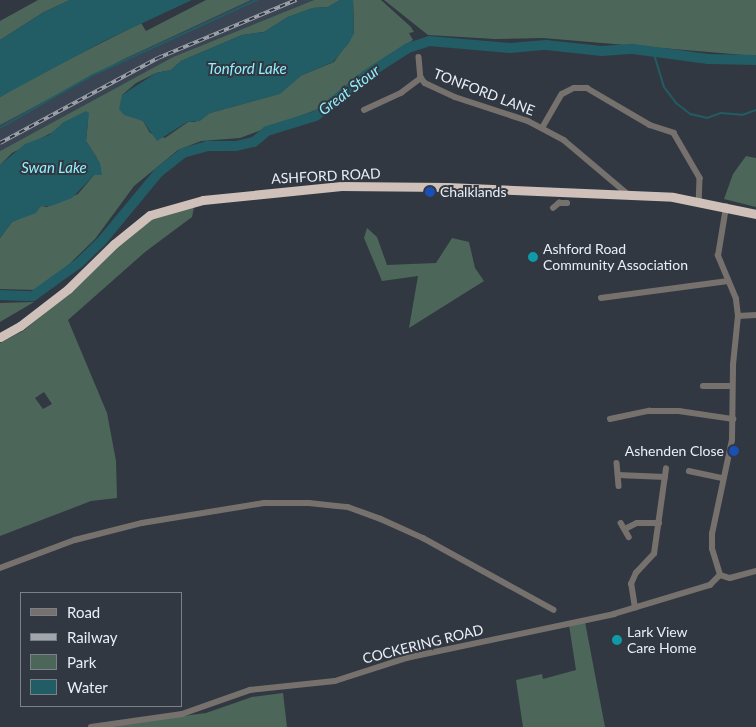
<!DOCTYPE html>
<style>
body{margin:0}
#map{position:relative;width:756px;height:727px;overflow:hidden;background:#313842;font-family:Lato,sans-serif}
div>[style]{position:absolute}
.built>*{inset:0;background:#3a4453}
.green>*{inset:0;background:#4c6759}
.water>*{inset:0;background:#225c64}
.stream>*{height:2px;margin:-1px;padding:0 1px;transform-origin:1px;border-radius:1px;background:#225c64}
.river>*{height:10px;margin:-5px;padding:0 5px;transform-origin:5px;border-radius:5px;background:#225c64}
.minor>*{height:5.5px;margin:-2.75px;padding:0 2.75px;transform-origin:2.75px;border-radius:2.75px;background:#77716e}
.highway>*{height:9px;margin:-4.5px;padding:0 4.5px;transform-origin:4.5px;border-radius:4.5px;background:#cfc0b9}
.rail>*{height:4px;margin-top:-2px;transform-origin:0;background:repeating-linear-gradient(90deg,#313842 0 5.5px,#a1a6ad 0 11px);box-sizing:border-box;border-block:1px solid #a1a6ad}
.dots>*{width:14px;height:14px;translate:-50% -50%;box-sizing:border-box;border:2px solid #313842;border-radius:50%}
span{translate:-50% -50%;white-space:nowrap;text-align:center;line-height:1.15;-webkit-text-stroke:4px #313842;paint-order:stroke}
.street-label{font-size:14px;color:#ebeff5}
.poi-label{font-size:14px;color:#ebeff5}
.left{translate:0 -50%;text-align:left}
.right{translate:-100% -50%;text-align:right}
.water-label{font-size:15px;color:#92f0fe;font-style:italic}
.legend{position:absolute;left:20px;top:592px;width:162px;height:115px;box-sizing:border-box;background:#313842;border:1px solid #7b818a;margin:0;padding:6px 9px;list-style:none;font-size:15px;color:#ebeff5}
.legend li{display:flex;align-items:center;gap:10px;height:25px}
.legend b{width:25px;border:1px solid #7b818a}
</style>
<div id="map">
<div class="built">
<i style="clip-path:polygon(251px 0,314px 0,173px 57px,0 151px,0 125px,18px 113px,140px 51px)"></i>
</div>
<div class="green">
<i style="clip-path:polygon(38px 0,70px 0,44px 12px,0 40px,0 21px)"></i>
<i style="clip-path:polygon(206px 0,251px 0,124px 59px,0 125px,0 97px,30px 79px,141px 23px,146px 31px)"></i>
<i style="clip-path:polygon(314px 0,340px 0,328px 7px,313px 8px,288px 17px,264px 32px,242px 35px,181px 61px,171px 70px,156px 73px,136px 83px,122px 95px,128px 114px,143px 121px,150px 133px,165px 138px,188px 122px,195px 122px,210px 113px,271px 96px,302px 75px,334px 62px,354px 33px,353px 0,381px 0,411px 27px,414px 32px,409px 33px,413px 40px,379px 61px,316px 110px,240px 138px,201px 141px,178px 150px,134px 186px,95px 239px,57px 276px,38px 290px,0 289px,0 238px,12px 222px,41px 206px,47px 207px,78px 194px,94px 175px,97px 158px,86px 141px,88px 121px,64px 122px,57px 130px,12px 153px,0 165px,0 151px,173px 57px)"></i>
<i style="clip-path:polygon(384px 0,756px 0,756px 56px,543px 38px,495px 39px,428px 35px)"></i>
<i style="clip-path:polygon(746px 156px,756px 158px,756px 207px,724px 199px,733px 174px)"></i>
<i style="clip-path:polygon(evenodd,194px 207px,192px 217px,145px 252px,68px 320px,107px 413px,116px 461px,117px 498px,91px 501px,0 536px,0 343px,23px 331px,72px 291px,123px 240px,151px 219px,194px 207px,44px 392px,52px 404px,43px 409px,35px 398px,44px 392px)"></i>
<i style="clip-path:polygon(367px 228px,377px 237px,387px 265px,436px 263px,452px 238px,469px 242px,475px 268px,484px 281px,409px 328px,418px 276px,382px 281px,364px 238px)"></i>
<i style="clip-path:polygon(34px 302px,0 322px,0 303px)"></i>
<i style="clip-path:polygon(585px 622px,605px 727px,523px 727px,516px 680px,542px 674px,543px 679px,576px 670px,569px 625px)"></i>
<i style="clip-path:polygon(283px 693px,287px 727px,96px 727px,206px 713px,252px 697px)"></i>
</div>
<div class="water">
<i style="clip-path:polygon(70px 0,192px 0,104px 41px,0 97px,0 40px,44px 12px)"></i>
<i style="clip-path:polygon(340px 0,353px 0,354px 33px,349px 43px,333px 62px,302px 75px,280px 94px,210px 113px,200px 121px,187px 122px,157px 141px,143px 121px,124px 115px,119px 109px,122px 95px,156px 73px,171px 70px,181px 61px,242px 35px,264px 32px,288px 17px,313px 8px,328px 7px)"></i>
<i style="clip-path:polygon(86px 111px,89px 113px,86px 141px,100px 163px,102px 175px,94px 175px,72px 198px,51px 206px,41px 206px,36px 213px,12px 222px,0 238px,0 165px,25px 144px,49px 135px,64px 122px)"></i>
</div>
<div class="stream">
<i style="left:653px;top:51px;width:38px;rotate:73deg"></i>
<i style="left:664px;top:87px;width:20px;rotate:53deg"></i>
<i style="left:676px;top:103px;width:18px;rotate:38deg"></i>
<i style="left:690px;top:114px;width:17px;rotate:13deg"></i>
<i style="left:707px;top:118px;width:15px;rotate:-20deg"></i>
<i style="left:721px;top:113px;width:21px;rotate:5deg"></i>
<i style="left:742px;top:115px;width:15px;rotate:-20deg"></i>
<i style="left:0;top:128px;width:107px;rotate:-29.7deg"></i>
<i style="left:93px;top:75px;width:180px;rotate:-24.6deg"></i>
</div>
<div class="river">
<i style="left:0;top:295px;width:33px;rotate:2deg"></i>
<i style="left:33px;top:296px;width:57px;rotate:-35.7deg"></i>
<i style="left:79px;top:263px;width:30px;rotate:-44deg"></i>
<i style="left:101px;top:242px;width:91px;rotate:-50.4deg"></i>
<i style="left:159px;top:172px;width:31px;rotate:-38deg"></i>
<i style="left:183px;top:153px;width:25px;rotate:-16deg"></i>
<i style="left:207px;top:146px;width:29px"></i>
<i style="left:236px;top:146px;width:18px;rotate:-13deg"></i>
<i style="left:254px;top:142px;width:17px;rotate:-40deg"></i>
<i style="left:267px;top:131px;width:51px;rotate:-17deg"></i>
<i style="left:316px;top:116px;width:65px;rotate:-39.4deg"></i>
<i style="left:366px;top:75px;width:50px;rotate:-32.7deg"></i>
<i style="left:408px;top:48px;width:22px;rotate:-18deg"></i>
<i style="left:429px;top:41px;width:81px;rotate:4.9deg"></i>
<i style="left:510px;top:48px;width:36px;rotate:-5deg"></i>
<i style="left:546px;top:45px;width:56px;rotate:6.1deg"></i>
<i style="left:602px;top:51px;width:31px;rotate:-4deg"></i>
<i style="left:633px;top:49px;width:76px;rotate:7.6deg"></i>
<i style="left:708px;top:59px;width:48px;rotate:1.2deg"></i>
</div>
<div class="minor">
<i style="left:419px;top:57px;width:21px;rotate:85deg"></i>
<i style="left:421px;top:78px;width:6px;rotate:51deg"></i>
<i style="left:425px;top:83px;width:33px;rotate:25deg"></i>
<i style="left:455px;top:97px;width:77px;rotate:18.2deg"></i>
<i style="left:528px;top:121px;width:41px;rotate:27.8deg"></i>
<i style="left:564px;top:140px;width:84px;rotate:40.2deg"></i>
<i style="left:364px;top:110px;width:41px;rotate:-24.7deg"></i>
<i style="left:401px;top:93px;width:25px;rotate:-37deg"></i>
<i style="left:542px;top:128px;width:39px;rotate:-60deg"></i>
<i style="left:562px;top:94px;width:13px;rotate:-27deg"></i>
<i style="left:574px;top:88px;width:13px"></i>
<i style="left:587px;top:88px;width:73px;rotate:30.4deg"></i>
<i style="left:650px;top:125px;width:25px;rotate:18deg"></i>
<i style="left:674px;top:133px;width:52px;rotate:60deg"></i>
<i style="left:700px;top:178px;width:23px;rotate:92deg"></i>
<i style="left:553px;top:208px;width:8px;rotate:-40deg"></i>
<i style="left:559px;top:203px;width:8px"></i>
<i style="left:601px;top:298px;width:128px;rotate:-7.6deg"></i>
<i style="left:738px;top:316px;width:18px;rotate:-3deg"></i>
<i style="left:703px;top:386px;width:29px"></i>
<i style="left:610px;top:419px;width:40px;rotate:-12deg"></i>
<i style="left:649px;top:411px;width:30px"></i>
<i style="left:679px;top:411px;width:55px;rotate:8.4deg"></i>
<i style="left:617px;top:463px;width:23px;rotate:85deg"></i>
<i style="left:689px;top:471px;width:35px;rotate:12deg"></i>
<i style="left:618px;top:475px;width:47px;rotate:2.4deg"></i>
<i style="left:621px;top:523px;width:16px;rotate:60deg"></i>
<i style="left:625px;top:529px;width:13px;rotate:-27deg"></i>
<i style="left:637px;top:523px;width:22px"></i>
<i style="left:0;top:568px;width:80px;rotate:-20.5deg"></i>
<i style="left:75px;top:540px;width:69px;rotate:-14.2deg"></i>
<i style="left:142px;top:523px;width:124px;rotate:-9.3deg"></i>
<i style="left:264px;top:503px;width:45px"></i>
<i style="left:309px;top:503px;width:39px;rotate:6deg"></i>
<i style="left:348px;top:507px;width:35px;rotate:20deg"></i>
<i style="left:381px;top:519px;width:46px;rotate:24.3deg"></i>
<i style="left:423px;top:538px;width:149px;rotate:28.8deg"></i>
<i style="left:720px;top:575px;width:27px;rotate:-107deg"></i>
<i style="left:712px;top:549px;width:15px;rotate:-90deg"></i>
<i style="left:712px;top:534px;width:96px;rotate:-78deg"></i>
<i style="left:732px;top:440px;width:75px;rotate:-89.2deg"></i>
<i style="left:733px;top:365px;width:49px;rotate:-84.2deg"></i>
<i style="left:738px;top:316px;width:17px;rotate:-97deg"></i>
<i style="left:736px;top:299px;width:47px;rotate:-112.7deg"></i>
<i style="left:718px;top:256px;width:50px;rotate:-80.7deg"></i>
<i style="left:720px;top:575px;width:10px;rotate:17deg"></i>
<i style="left:730px;top:578px;width:27px;rotate:-15deg"></i>
<i style="left:635px;top:608px;width:24px;rotate:-99deg"></i>
<i style="left:631px;top:584px;width:12px;rotate:-66deg"></i>
<i style="left:636px;top:573px;width:26px;rotate:-47deg"></i>
<i style="left:654px;top:554px;width:86px;rotate:-82deg"></i>
<i style="left:91px;top:727px;width:92px;rotate:-8.1deg"></i>
<i style="left:182px;top:714px;width:72px;rotate:-19.4deg"></i>
<i style="left:250px;top:690px;width:85px;rotate:-6deg"></i>
<i style="left:335px;top:681px;width:75px;rotate:-17.9deg"></i>
<i style="left:406px;top:658px;width:213px;rotate:-11.9deg"></i>
<i style="left:614px;top:614px;width:100px;rotate:-16.8deg"></i>
<i style="left:710px;top:585px;width:14px;rotate:-45deg"></i>
</div>
<div class="highway">
<i style="left:0;top:337px;width:23px;rotate:-29deg"></i>
<i style="left:20px;top:326px;width:61px;rotate:-37.6deg"></i>
<i style="left:68px;top:289px;width:64px;rotate:-44.4deg"></i>
<i style="left:114px;top:244px;width:46px;rotate:-38.9deg"></i>
<i style="left:150px;top:215px;width:55px;rotate:-15.8deg"></i>
<i style="left:203px;top:200px;width:139px;rotate:-5.8deg"></i>
<i style="left:341px;top:186px;width:106px;rotate:0.5deg"></i>
<i style="left:447px;top:187px;width:226px;rotate:2.5deg"></i>
<i style="left:673px;top:197px;width:85px;rotate:11.6deg"></i>
</div>
<div class="rail">
<i style="left:0;top:143px;width:179px;rotate:-28.3deg"></i>
<i style="left:158px;top:58px;width:150px;rotate:-22.8deg"></i>
</div>
<div class="dots">
<i style="left:430px;top:192px;background:#1a4fb4"></i>
<i style="left:533px;top:257px;background:#0f9aa8"></i>
<i style="left:734px;top:451px;background:#1a4fb4"></i>
<i style="left:617px;top:640px;background:#0f9aa8"></i>
</div>
<div class="street-label">
<span style="left:484px;top:92px;rotate:21deg">TONFORD LANE</span>
<span style="left:326px;top:176px;rotate:-3deg">ASHFORD ROAD</span>
<span style="left:423px;top:644px;rotate:-14deg">COCKERING ROAD</span>
</div>
<div class="poi-label">
<span class="left" style="left:440px;top:192px">Chalklands</span>
<span class="left" style="left:543px;top:257px">Ashford Road<br>Community Association</span>
<span class="right" style="left:724px;top:451px">Ashenden Close</span>
<span class="left" style="left:627px;top:640px">Lark View<br>Care Home</span>
</div>
<div class="water-label">
<span style="left:247px;top:69px">Tonford Lake</span>
<span style="left:349px;top:90px;rotate:-37deg">Great Stour</span>
<span style="left:54px;top:168px">Swan Lake</span>
</div>
<ul class="legend">
<li><b style="height:6px;background:#77716e"></b>Road</li>
<li><b style="height:6px;background:#a1a6ad"></b>Railway</li>
<li><b style="height:14px;background:#4c6759"></b>Park</li>
<li><b style="height:14px;background:#225c64"></b>Water</li>
</ul>
</div>
